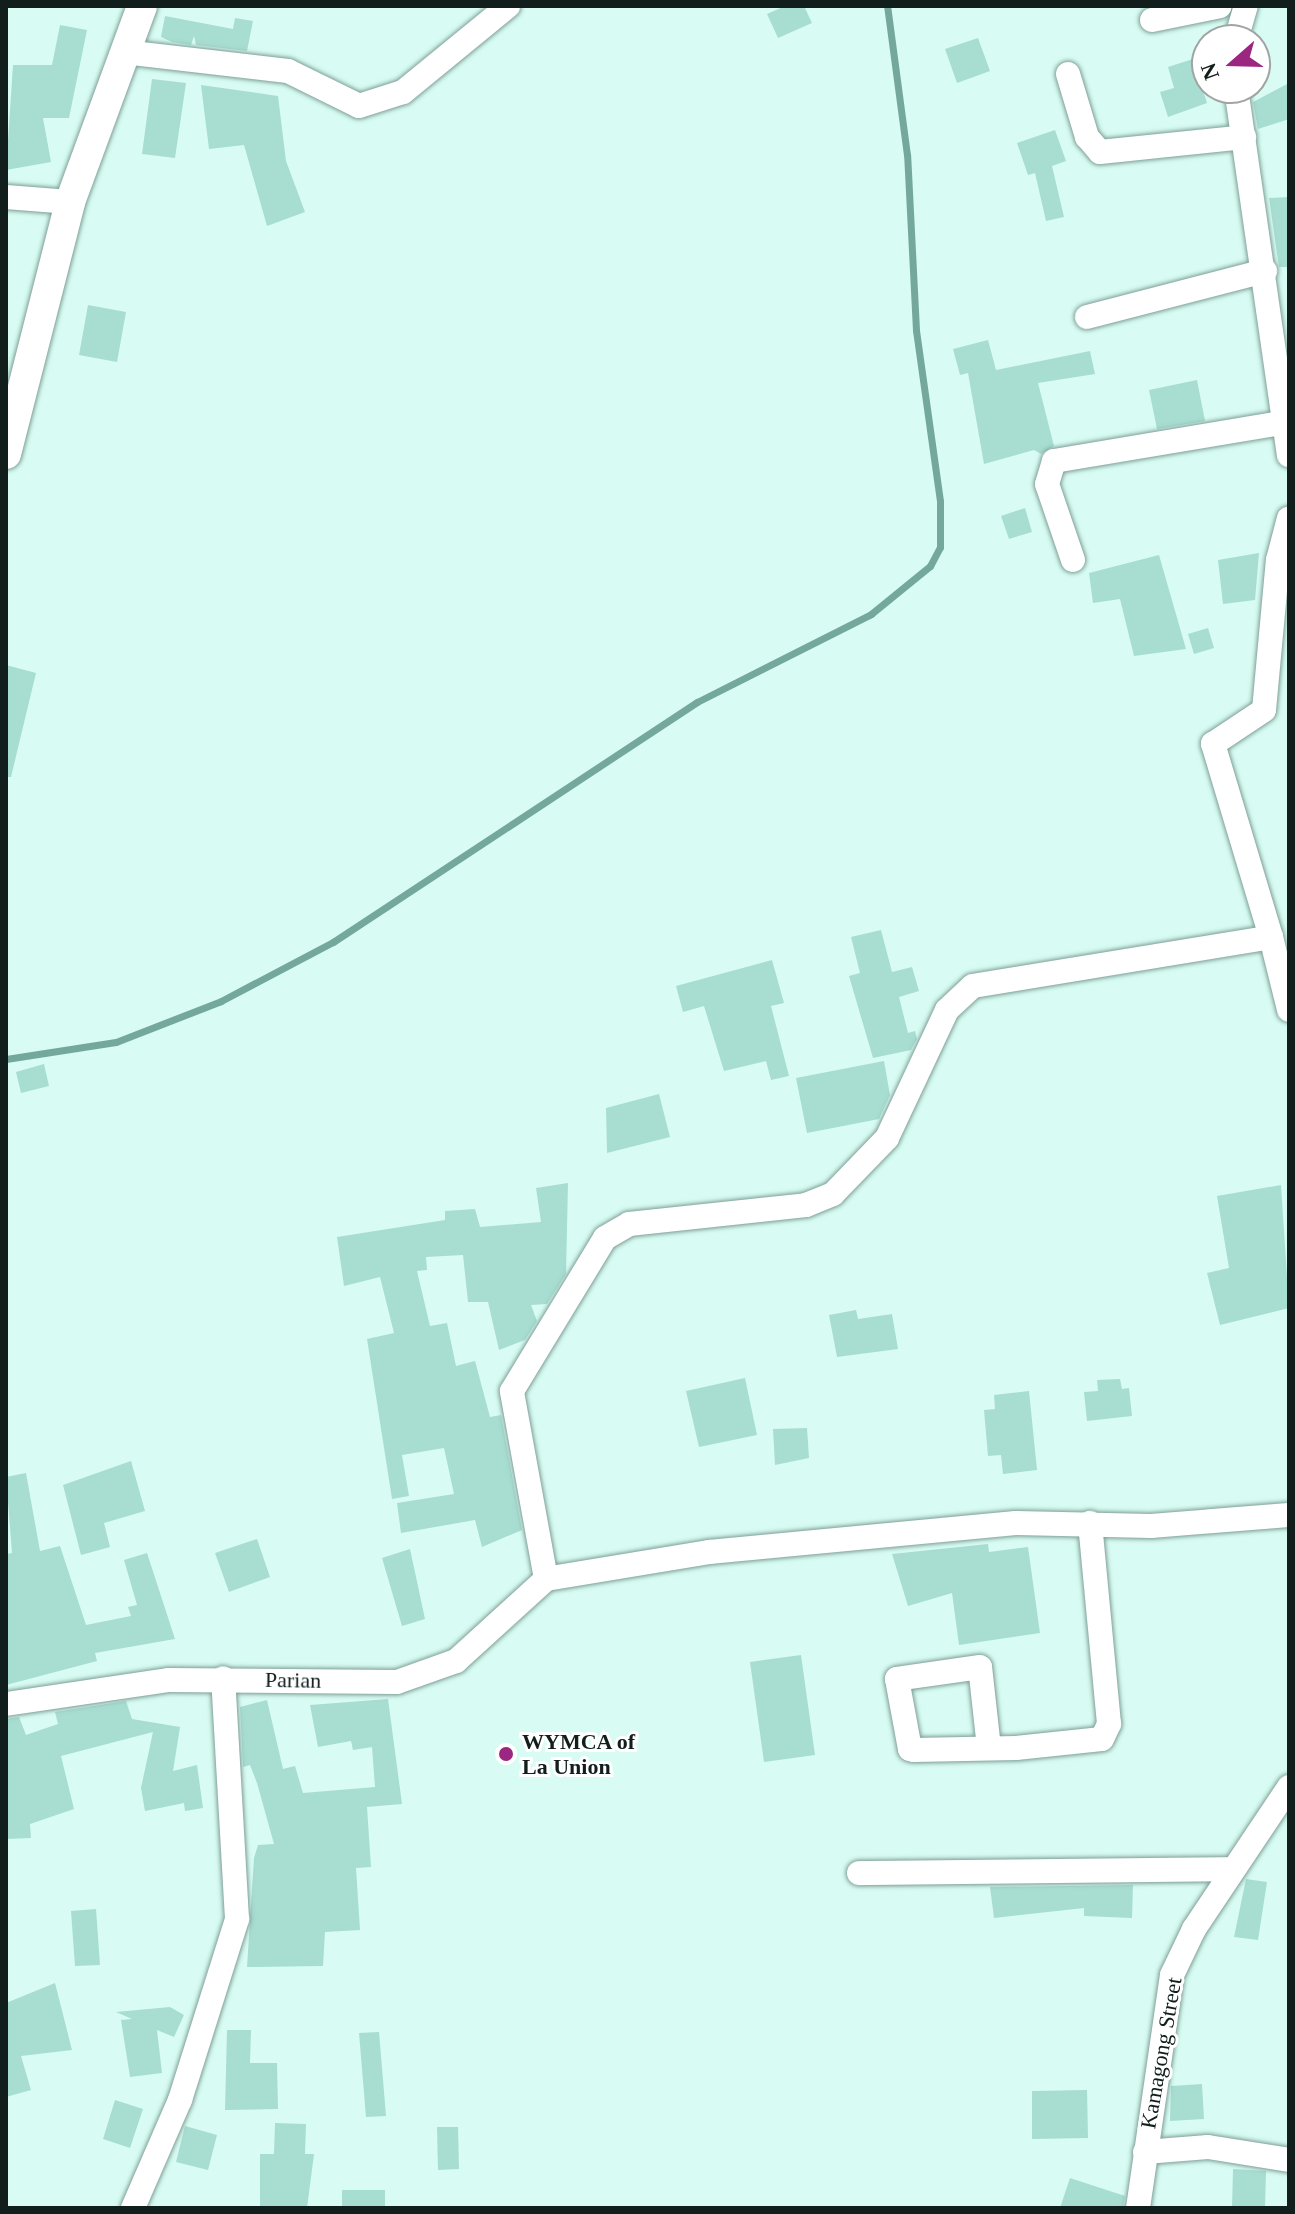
<!DOCTYPE html>
<style>
body{margin:0}
#map{position:relative;width:1295px;height:2214px;overflow:hidden;background:#d8fcf3;font-family:"Times New Roman",serif}
div>[style]{position:absolute}
.stream>*{height:7px;margin:-3.5px;padding:0 3.5px;transform-origin:3.5px;border-radius:3.5px;background:#75a89d}
.building>*{inset:0;background:#a8ddd1}
.roads{filter:drop-shadow(0 0 2px #7e9f97) drop-shadow(0 0 2px #7e9f97)}
.minor>*{height:24px;margin:-12px;padding:0 12px;transform-origin:12px;border-radius:12px;background:#fff}
.major>*{height:30px;margin:-15px;padding:0 15px;transform-origin:15px;border-radius:15px;background:#fff}
.dots>*{width:22px;height:22px;translate:-50% -50%;box-sizing:border-box;border:4px solid #fff;border-radius:50%}
span{translate:-50% -50%;white-space:nowrap;text-align:center;line-height:1.15;-webkit-text-stroke:6px #fff;paint-order:stroke}
.street-label{font-size:22px;color:#111e1b}
.poi-label{font-size:22px;color:#111e1b;font-weight:700}
.left{translate:0 -50%;text-align:left}
.frame{position:absolute;inset:0;border:8px solid #111e1b;pointer-events:none}
.north{position:absolute;left:1191px;top:24px;width:80px;height:80px;box-sizing:border-box;background:#fff;border:2px solid #a0a5a4;border-radius:50%;rotate:250deg;font-size:22px;font-weight:700;line-height:32px;text-align:center;color:#111e1b}
.north::after{content:'';display:block;margin:auto;width:28px;height:36px;background:#9c2781;clip-path:polygon(50% 0,100% 100%,50% 72%,0 100%)}
</style>
<div id="map">
<div class="stream">
<i style="left:6px;top:1059px;width:111px;rotate:-8.8deg"></i>
<i style="left:116px;top:1042px;width:113px;rotate:-21.3deg"></i>
<i style="left:221px;top:1001px;width:127px;rotate:-27.8deg"></i>
<i style="left:333px;top:942px;width:436px;rotate:-33.4deg"></i>
<i style="left:697px;top:702px;width:195px;rotate:-26.8deg"></i>
<i style="left:871px;top:614px;width:76px;rotate:-39.1deg"></i>
<i style="left:930px;top:566px;width:21px;rotate:-62deg"></i>
<i style="left:940px;top:547px;width:46px;rotate:-90deg"></i>
<i style="left:940px;top:501px;width:173px;rotate:-98deg"></i>
<i style="left:916px;top:330px;width:175px;rotate:-92.9deg"></i>
<i style="left:907px;top:155px;width:150px;rotate:-97.6deg"></i>
</div>
<div class="building">
<i style="clip-path:polygon(785px 6px,804px 6px,812px 23px,778px 38px,767px 14px)"></i>
<i style="clip-path:polygon(165px 16px,233px 29px,235px 18px,253px 21px,247px 51px,196px 45px,194px 36px,191px 45px,172px 42px,161px 37px)"></i>
<i style="clip-path:polygon(60px 25px,87px 30px,69px 118px,43px 118px,51px 162px,6px 170px,13px 65px,52px 65px)"></i>
<i style="clip-path:polygon(978px 38px,990px 71px,957px 83px,945px 49px)"></i>
<i style="clip-path:polygon(1193px 59px,1207px 103px,1168px 117px,1160px 92px,1174px 88px,1168px 67px)"></i>
<i style="clip-path:polygon(152px 79px,186px 83px,175px 158px,142px 154px)"></i>
<i style="clip-path:polygon(1289px 83px,1289px 119px,1258px 129px,1253px 102px)"></i>
<i style="clip-path:polygon(201px 85px,278px 96px,286px 161px,305px 212px,267px 226px,244px 145px,209px 149px)"></i>
<i style="clip-path:polygon(1055px 130px,1066px 161px,1052px 166px,1064px 217px,1046px 221px,1035px 173px,1028px 175px,1017px 143px)"></i>
<i style="clip-path:polygon(1289px 197px,1289px 267px,1279px 267px,1269px 198px)"></i>
<i style="clip-path:polygon(88px 305px,126px 312px,117px 362px,79px 355px)"></i>
<i style="clip-path:polygon(988px 340px,996px 370px,1090px 351px,1095px 374px,1038px 383px,1054px 446px,1041px 454px,1034px 450px,984px 464px,968px 373px,960px 375px,953px 349px)"></i>
<i style="clip-path:polygon(1197px 380px,1205px 421px,1157px 429px,1149px 390px)"></i>
<i style="clip-path:polygon(1025px 508px,1032px 532px,1009px 539px,1001px 516px)"></i>
<i style="clip-path:polygon(1259px 553px,1255px 600px,1223px 604px,1218px 560px)"></i>
<i style="clip-path:polygon(1159px 555px,1186px 649px,1134px 656px,1120px 599px,1093px 603px,1089px 573px)"></i>
<i style="clip-path:polygon(1208px 628px,1214px 648px,1194px 654px,1188px 634px)"></i>
<i style="clip-path:polygon(6px 665px,36px 673px,11px 777px,6px 777px)"></i>
<i style="clip-path:polygon(881px 930px,892px 972px,912px 967px,919px 991px,899px 997px,908px 1033px,915px 1031px,917px 1039px,911px 1050px,873px 1058px,849px 976px,860px 973px,851px 937px)"></i>
<i style="clip-path:polygon(772px 960px,784px 1003px,771px 1006px,789px 1076px,771px 1080px,766px 1061px,724px 1071px,704px 1006px,683px 1012px,676px 986px)"></i>
<i style="clip-path:polygon(884px 1061px,890px 1095px,879px 1119px,807px 1133px,796px 1078px)"></i>
<i style="clip-path:polygon(44px 1064px,49px 1086px,21px 1093px,16px 1072px)"></i>
<i style="clip-path:polygon(659px 1094px,670px 1137px,607px 1153px,606px 1108px)"></i>
<i style="clip-path:polygon(568px 1183px,566px 1274px,547px 1304px,531px 1305px,537px 1321px,525px 1340px,499px 1350px,488px 1302px,468px 1302px,463px 1255px,426px 1257px,427px 1270px,417px 1271px,430px 1326px,447px 1323px,456px 1366px,475px 1361px,490px 1417px,501px 1415px,522px 1530px,482px 1547px,475px 1520px,401px 1533px,397px 1503px,454px 1494px,444px 1448px,402px 1455px,409px 1496px,392px 1499px,367px 1339px,394px 1333px,380px 1277px,344px 1286px,337px 1237px,445px 1220px,445px 1211px,475px 1209px,480px 1227px,541px 1222px,536px 1188px)"></i>
<i style="clip-path:polygon(1281px 1185px,1289px 1308px,1220px 1325px,1207px 1273px,1229px 1268px,1217px 1196px)"></i>
<i style="clip-path:polygon(856px 1310px,858px 1319px,892px 1314px,898px 1349px,837px 1357px,829px 1315px)"></i>
<i style="clip-path:polygon(745px 1378px,757px 1435px,699px 1447px,686px 1391px)"></i>
<i style="clip-path:polygon(1120px 1379px,1122px 1389px,1129px 1388px,1132px 1416px,1087px 1421px,1084px 1392px,1098px 1391px,1097px 1380px)"></i>
<i style="clip-path:polygon(1029px 1391px,1037px 1470px,1003px 1474px,1001px 1455px,988px 1456px,984px 1410px,995px 1409px,994px 1395px)"></i>
<i style="clip-path:polygon(807px 1428px,809px 1458px,775px 1465px,773px 1429px)"></i>
<i style="clip-path:polygon(131px 1461px,145px 1511px,104px 1523px,110px 1547px,81px 1555px,63px 1485px)"></i>
<i style="clip-path:polygon(26px 1473px,40px 1551px,60px 1546px,86px 1625px,131px 1616px,128px 1607px,137px 1605px,124px 1560px,147px 1553px,175px 1639px,95px 1653px,97px 1661px,6px 1685px,6px 1554px,12px 1553px,6px 1477px)"></i>
<i style="clip-path:polygon(257px 1539px,270px 1577px,229px 1592px,215px 1553px)"></i>
<i style="clip-path:polygon(988px 1544px,989px 1552px,1028px 1547px,1040px 1633px,959px 1645px,952px 1593px,908px 1606px,892px 1554px)"></i>
<i style="clip-path:polygon(410px 1549px,425px 1619px,402px 1626px,382px 1558px)"></i>
<i style="clip-path:polygon(801px 1655px,815px 1755px,764px 1762px,750px 1662px)"></i>
<i style="clip-path:polygon(388px 1699px,402px 1804px,367px 1807px,371px 1867px,356px 1868px,360px 1930px,325px 1932px,323px 1966px,247px 1967px,254px 1858px,258px 1845px,274px 1844px,257px 1783px,250px 1765px,243px 1767px,240px 1707px,267px 1700px,283px 1769px,295px 1766px,303px 1793px,375px 1787px,372px 1747px,353px 1750px,351px 1741px,318px 1747px,310px 1705px)"></i>
<i style="clip-path:polygon(126px 1701px,132px 1719px,180px 1727px,173px 1771px,197px 1765px,203px 1808px,185px 1811px,184px 1803px,145px 1811px,141px 1788px,153px 1732px,61px 1756px,74px 1809px,30px 1824px,31px 1838px,6px 1839px,6px 1719px,19px 1717px,26px 1735px,58px 1724px,55px 1712px)"></i>
<i style="clip-path:polygon(1246px 1879px,1267px 1882px,1258px 1940px,1234px 1937px)"></i>
<i style="clip-path:polygon(1133px 1885px,1132px 1918px,1084px 1916px,1084px 1908px,994px 1918px,990px 1887px)"></i>
<i style="clip-path:polygon(96px 1909px,100px 1965px,75px 1966px,71px 1911px)"></i>
<i style="clip-path:polygon(55px 1983px,72px 2050px,21px 2056px,31px 2090px,6px 2097px,6px 2003px)"></i>
<i style="clip-path:polygon(170px 2007px,184px 2015px,174px 2037px,157px 2030px,162px 2073px,130px 2077px,121px 2020px,132px 2019px,116px 2012px)"></i>
<i style="clip-path:polygon(227px 2030px,251px 2030px,250px 2063px,277px 2063px,278px 2109px,225px 2110px)"></i>
<i style="clip-path:polygon(379px 2032px,386px 2116px,366px 2117px,359px 2033px)"></i>
<i style="clip-path:polygon(1202px 2084px,1204px 2119px,1170px 2121px,1171px 2086px)"></i>
<i style="clip-path:polygon(1087px 2090px,1088px 2138px,1032px 2139px,1032px 2091px)"></i>
<i style="clip-path:polygon(115px 2100px,143px 2109px,130px 2148px,103px 2139px)"></i>
<i style="clip-path:polygon(275px 2123px,306px 2124px,305px 2154px,314px 2154px,307px 2208px,260px 2208px,260px 2154px,274px 2154px)"></i>
<i style="clip-path:polygon(185px 2126px,217px 2135px,208px 2170px,176px 2162px)"></i>
<i style="clip-path:polygon(437px 2127px,458px 2127px,459px 2169px,438px 2170px)"></i>
<i style="clip-path:polygon(1233px 2169px,1266px 2171px,1265px 2208px,1232px 2208px)"></i>
<i style="clip-path:polygon(1070px 2178px,1125px 2196px,1123px 2208px,1060px 2208px)"></i>
<i style="clip-path:polygon(342px 2190px,385px 2190px,385px 2208px,342px 2208px)"></i>
</div>
<div class="roads">
<div class="minor">
<i style="left:1152px;top:20px;width:69px;rotate:-11.6deg"></i>
<i style="left:1236px;top:40px;width:35px;rotate:-74deg"></i>
<i style="left:124px;top:52px;width:165px;rotate:6.6deg"></i>
<i style="left:288px;top:71px;width:79px;rotate:26.2deg"></i>
<i style="left:359px;top:106px;width:46px;rotate:-17.7deg"></i>
<i style="left:403px;top:92px;width:136px;rotate:-39.3deg"></i>
<i style="left:1068px;top:74px;width:66px;rotate:73.2deg"></i>
<i style="left:1087px;top:137px;width:20px;rotate:49deg"></i>
<i style="left:1100px;top:152px;width:145px;rotate:-5.9deg"></i>
<i style="left:1236px;top:88px;width:371px;rotate:81.8deg"></i>
<i style="left:6px;top:197px;width:64px;rotate:4.5deg"></i>
<i style="left:1087px;top:317px;width:184px;rotate:-14.5deg"></i>
<i style="left:1073px;top:560px;width:80px;rotate:-108.9deg"></i>
<i style="left:1047px;top:484px;width:24px;rotate:-73deg"></i>
<i style="left:1054px;top:461px;width:231px;rotate:-9.5deg"></i>
<i style="left:1271px;top:937px;width:75px;rotate:76.1deg"></i>
<i style="left:546px;top:1579px;width:191px;rotate:-100.3deg"></i>
<i style="left:512px;top:1391px;width:179px;rotate:-58.7deg"></i>
<i style="left:605px;top:1238px;width:28px;rotate:-30deg"></i>
<i style="left:629px;top:1224px;width:178px;rotate:-6.1deg"></i>
<i style="left:806px;top:1205px;width:29px;rotate:-22deg"></i>
<i style="left:833px;top:1194px;width:78px;rotate:-46deg"></i>
<i style="left:887px;top:1138px;width:141px;rotate:-64.9deg"></i>
<i style="left:947px;top:1010px;width:35px;rotate:-43deg"></i>
<i style="left:973px;top:986px;width:302px;rotate:-9.3deg"></i>
<i style="left:1271px;top:937px;width:202px;rotate:-106.7deg"></i>
<i style="left:1213px;top:744px;width:61px;rotate:-33.7deg"></i>
<i style="left:1264px;top:710px;width:151px;rotate:-84.7deg"></i>
<i style="left:1278px;top:560px;width:43px;rotate:-75.3deg"></i>
<i style="left:546px;top:1579px;width:165px;rotate:-9.4deg"></i>
<i style="left:709px;top:1552px;width:308px;rotate:-5.4deg"></i>
<i style="left:1016px;top:1523px;width:135px;rotate:1.3deg"></i>
<i style="left:1151px;top:1526px;width:138px;rotate:-4.6deg"></i>
<i style="left:6px;top:1704px;width:165px;rotate:-8.4deg"></i>
<i style="left:169px;top:1680px;width:228px;rotate:0.5deg"></i>
<i style="left:397px;top:1682px;width:63px;rotate:-19.6deg"></i>
<i style="left:456px;top:1661px;width:122px;rotate:-42.3deg"></i>
<i style="left:989px;top:1748px;width:81px;rotate:-96.3deg"></i>
<i style="left:980px;top:1667px;width:84px;rotate:171.8deg"></i>
<i style="left:897px;top:1679px;width:71px;rotate:79.5deg"></i>
<i style="left:910px;top:1749px;width:4px;rotate:14deg"></i>
<i style="left:914px;top:1750px;width:102px;rotate:-1.1deg"></i>
<i style="left:1016px;top:1748px;width:86px;rotate:-6deg"></i>
<i style="left:1102px;top:1739px;width:17px;rotate:-65deg"></i>
<i style="left:1109px;top:1724px;width:202px;rotate:-95.4deg"></i>
<i style="left:859px;top:1873px;width:373px;rotate:-0.6deg"></i>
<i style="left:1145px;top:2152px;width:63px;rotate:-4.5deg"></i>
<i style="left:1208px;top:2147px;width:82px;rotate:9.1deg"></i>
<i style="left:133px;top:2208px;width:118px;rotate:-66.5deg"></i>
<i style="left:180px;top:2100px;width:190px;rotate:-72.5deg"></i>
<i style="left:237px;top:1919px;width:241px;rotate:-93.3deg"></i>
<i style="left:1138px;top:2208px;width:235px;rotate:-81.7deg"></i>
<i style="left:1172px;top:1975px;width:51px;rotate:-64.4deg"></i>
<i style="left:1194px;top:1929px;width:171px;rotate:-56.2deg"></i>
</div>
<div class="major">
<i style="left:6px;top:454px;width:260px;rotate:-75.7deg"></i>
<i style="left:70px;top:202px;width:209px;rotate:-69.8deg"></i>
</div>
</div>
<div class="dots">
<i style="left:506px;top:1754px;background:#9c2781"></i>
</div>
<div class="street-label">
<span style="left:293px;top:1680px;rotate:1deg">Parian</span>
<span style="left:1161px;top:2053px;rotate:-80deg">Kamagong Street</span>
</div>
<div class="poi-label">
<span class="left" style="left:522px;top:1754px">WYMCA of<br>La Union</span>
</div>
<div class="frame"></div>
<div class="north">N</div>
</div>
